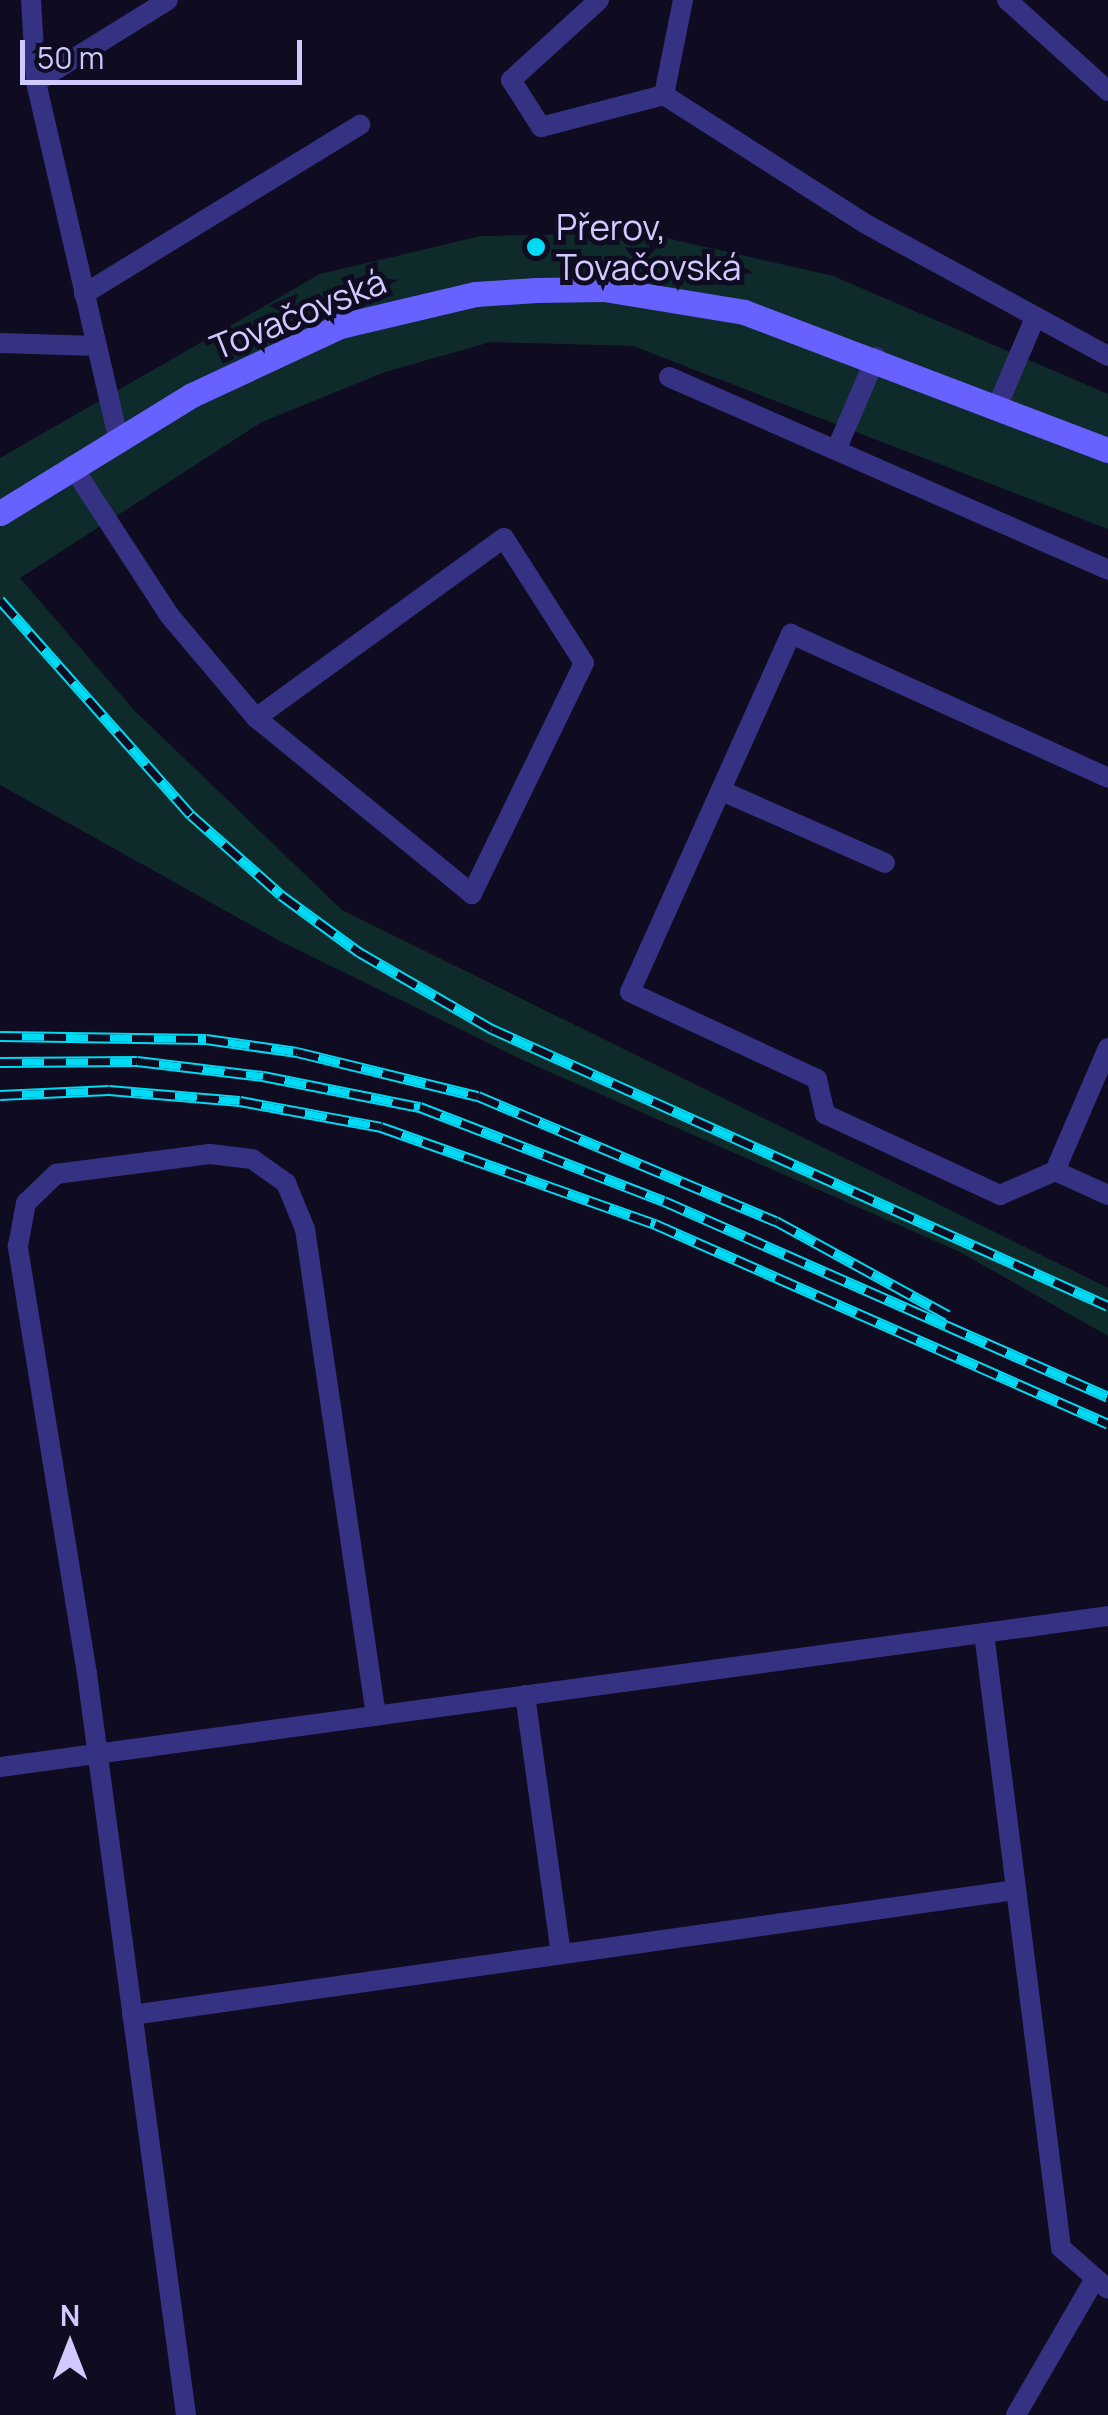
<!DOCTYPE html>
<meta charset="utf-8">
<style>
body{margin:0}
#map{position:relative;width:1108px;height:2415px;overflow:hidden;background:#0f0b20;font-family:Manrope,sans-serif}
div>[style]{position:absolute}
.green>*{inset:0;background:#0e2a2a}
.service>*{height:20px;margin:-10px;padding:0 10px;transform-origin:10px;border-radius:10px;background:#363283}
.secondary>*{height:25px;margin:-12.5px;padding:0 12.5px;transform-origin:12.5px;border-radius:12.5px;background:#6761ff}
.rail>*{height:11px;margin-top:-5.5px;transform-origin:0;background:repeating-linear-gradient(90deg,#0f0b20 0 22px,#00daf5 0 44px);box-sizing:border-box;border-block:2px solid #00daf5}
.dots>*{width:28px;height:28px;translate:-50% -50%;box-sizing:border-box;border:5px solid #0f0b20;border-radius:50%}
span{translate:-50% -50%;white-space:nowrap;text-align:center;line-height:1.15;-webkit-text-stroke:10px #0f0b20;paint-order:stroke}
.poi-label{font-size:35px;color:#d1caff}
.left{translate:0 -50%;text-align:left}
.street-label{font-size:35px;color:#d1caff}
.north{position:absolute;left:20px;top:2295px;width:100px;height:100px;-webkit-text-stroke:8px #0f0b20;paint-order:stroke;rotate:0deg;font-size:28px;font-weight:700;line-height:40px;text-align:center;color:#d1caff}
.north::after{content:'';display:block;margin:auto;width:35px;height:45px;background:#d1caff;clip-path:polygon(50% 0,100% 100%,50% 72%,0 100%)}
.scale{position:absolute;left:20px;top:40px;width:282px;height:45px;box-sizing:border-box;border:5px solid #d1caff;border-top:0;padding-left:12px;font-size:30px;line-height:35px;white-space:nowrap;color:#d1caff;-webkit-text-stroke:8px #0f0b20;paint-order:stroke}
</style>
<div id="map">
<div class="green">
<i style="clip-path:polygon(645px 233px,833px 276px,1108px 394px,1108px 529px,633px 346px,491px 342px,385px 372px,262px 422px,20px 578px,134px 710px,342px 910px,1108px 1288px,1108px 1336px,960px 1252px,527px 1062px,278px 940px,0 785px,0 458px,320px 274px,481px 236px)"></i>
</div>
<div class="service">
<i style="left:31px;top:0;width:82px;rotate:86.5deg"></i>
<i style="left:36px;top:82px;width:364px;rotate:77deg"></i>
<i style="left:599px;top:0;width:119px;rotate:137.7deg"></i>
<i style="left:511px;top:80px;width:56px;rotate:57.4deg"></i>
<i style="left:541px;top:127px;width:127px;rotate:-14.6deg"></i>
<i style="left:664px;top:95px;width:237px;rotate:32.6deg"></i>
<i style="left:864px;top:223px;width:278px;rotate:28.6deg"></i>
<i style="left:1007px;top:0;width:136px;rotate:42deg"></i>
<i style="left:36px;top:82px;width:155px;rotate:-31.8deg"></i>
<i style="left:664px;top:95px;width:97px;rotate:-78.7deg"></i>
<i style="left:84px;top:294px;width:324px;rotate:-31.5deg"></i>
<i style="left:0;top:343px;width:96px;rotate:1.8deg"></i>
<i style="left:669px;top:377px;width:480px;rotate:23.7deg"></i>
<i style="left:997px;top:407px;width:97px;rotate:-66.9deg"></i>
<i style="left:837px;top:448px;width:99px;rotate:-66.8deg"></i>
<i style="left:72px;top:466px;width:178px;rotate:56.9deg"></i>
<i style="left:169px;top:615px;width:135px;rotate:49.8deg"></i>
<i style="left:256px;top:718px;width:306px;rotate:-36deg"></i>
<i style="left:504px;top:538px;width:148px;rotate:57.4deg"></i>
<i style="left:584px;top:663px;width:257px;rotate:115.9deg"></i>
<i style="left:472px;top:894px;width:279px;rotate:-140.8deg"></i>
<i style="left:722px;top:791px;width:178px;rotate:23.8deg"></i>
<i style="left:1108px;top:1048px;width:134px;rotate:113.3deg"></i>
<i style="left:1055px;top:1171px;width:58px;rotate:24.4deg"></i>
<i style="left:1055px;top:1171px;width:60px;rotate:156.4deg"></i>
<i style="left:1000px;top:1195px;width:193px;rotate:-155.2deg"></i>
<i style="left:825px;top:1114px;width:36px;rotate:-103deg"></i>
<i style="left:817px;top:1079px;width:206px;rotate:-155.1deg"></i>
<i style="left:630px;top:992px;width:393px;rotate:-65.8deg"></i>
<i style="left:791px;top:634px;width:348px;rotate:24.4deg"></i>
<i style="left:984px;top:1633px;width:620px;rotate:82.86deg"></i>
<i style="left:1061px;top:2248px;width:62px;rotate:41.1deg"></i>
<i style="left:525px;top:1695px;width:261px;rotate:82.1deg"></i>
<i style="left:0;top:1767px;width:1118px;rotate:-7.76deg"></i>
<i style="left:132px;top:2015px;width:893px;rotate:-8.05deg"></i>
<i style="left:186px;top:2415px;width:748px;rotate:-97.61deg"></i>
<i style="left:87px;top:1674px;width:434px;rotate:-99.2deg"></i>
<i style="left:18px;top:1246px;width:44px;rotate:-79.5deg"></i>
<i style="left:26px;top:1203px;width:42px;rotate:-44deg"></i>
<i style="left:56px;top:1174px;width:155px;rotate:-7.4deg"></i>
<i style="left:210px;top:1154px;width:42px;rotate:6.8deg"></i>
<i style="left:252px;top:1159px;width:42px;rotate:35.2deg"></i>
<i style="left:286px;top:1183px;width:50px;rotate:67.6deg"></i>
<i style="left:305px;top:1229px;width:492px;rotate:81.7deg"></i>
<i style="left:1016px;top:2415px;width:154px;rotate:-59.9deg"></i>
</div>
<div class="secondary">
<i style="left:0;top:513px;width:225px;rotate:-31.6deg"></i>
<i style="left:192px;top:395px;width:163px;rotate:-25deg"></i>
<i style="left:340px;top:326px;width:139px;rotate:-13.3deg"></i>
<i style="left:475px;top:294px;width:62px;rotate:-3.7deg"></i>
<i style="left:537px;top:290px;width:67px;rotate:-0.9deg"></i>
<i style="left:604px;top:289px;width:142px;rotate:9.3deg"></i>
<i style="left:744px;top:312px;width:389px;rotate:20.8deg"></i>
</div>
<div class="rail">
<i style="left:0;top:600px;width:288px;rotate:48.4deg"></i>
<i style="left:191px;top:815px;width:120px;rotate:41.6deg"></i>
<i style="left:281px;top:895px;width:97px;rotate:36.2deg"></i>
<i style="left:359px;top:952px;width:154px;rotate:30.1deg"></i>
<i style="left:492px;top:1029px;width:675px;rotate:24.21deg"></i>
<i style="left:0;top:1036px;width:206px;rotate:0.8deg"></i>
<i style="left:206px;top:1039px;width:92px;rotate:8.1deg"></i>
<i style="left:297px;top:1052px;width:186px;rotate:13.7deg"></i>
<i style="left:478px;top:1096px;width:323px;rotate:22.8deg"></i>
<i style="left:776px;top:1221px;width:196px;rotate:28.7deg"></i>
<i style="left:0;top:1062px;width:137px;rotate:-0.4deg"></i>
<i style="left:137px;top:1061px;width:127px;rotate:6.8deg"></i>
<i style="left:263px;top:1076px;width:160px;rotate:11.2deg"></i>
<i style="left:420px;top:1107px;width:261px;rotate:21.1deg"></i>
<i style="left:664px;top:1201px;width:485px;rotate:23.8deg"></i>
<i style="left:0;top:1095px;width:109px;rotate:-2.6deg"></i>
<i style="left:109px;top:1090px;width:131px;rotate:4.8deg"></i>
<i style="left:240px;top:1101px;width:143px;rotate:10.4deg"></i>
<i style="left:381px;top:1127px;width:291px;rotate:19.5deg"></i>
<i style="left:655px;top:1224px;width:495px;rotate:23.8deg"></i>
</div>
<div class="dots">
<i style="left:536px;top:247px;background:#00daf5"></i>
</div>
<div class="poi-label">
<span class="left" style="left:556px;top:247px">Přerov,<br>Tovačovská</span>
</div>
<div class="street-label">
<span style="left:298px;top:314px;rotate:-22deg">Tovačovská</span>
</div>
<div class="north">N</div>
<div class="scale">50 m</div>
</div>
